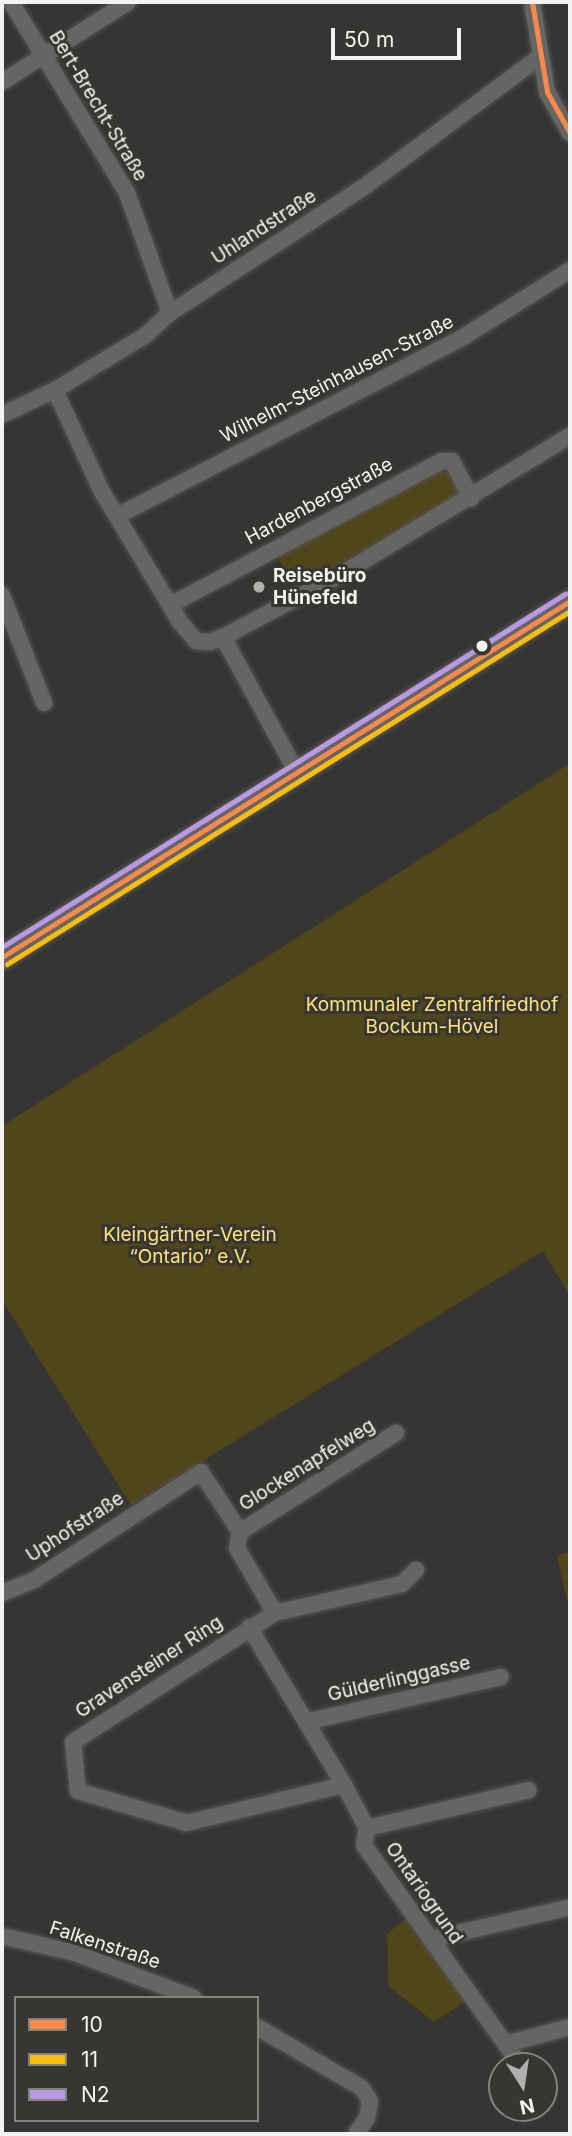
<!DOCTYPE html>
<meta charset="utf-8">
<style>
body{margin:0}
#map{position:relative;width:572px;height:2136px;overflow:hidden;background:#363533;font-family:Inter,sans-serif}
div>[style]{position:absolute}
.green>*{inset:0;background:#51451a}
.roads{filter:drop-shadow(0 0 2px #555453) drop-shadow(0 0 2px #555453)}
.street>*{height:16px;margin:-8px;padding:0 8px;transform-origin:8px;border-radius:8px;background:#656563}
.secondary>*{height:23px;margin:-11.5px;padding:0 11.5px;transform-origin:11.5px;border-radius:11.5px;background:#656563}
.bus-1>*{height:5px;margin:-2.5px;padding:0 2.5px;transform-origin:2.5px;border-radius:2.5px;background:#f98a4c}
.bus-2>*{height:5px;margin:-2.5px;padding:0 2.5px;transform-origin:2.5px;border-radius:2.5px;background:#fabd09}
.bus-3>*{height:5px;margin:-2.5px;padding:0 2.5px;transform-origin:2.5px;border-radius:2.5px;background:#b999e6}
.dots>*{width:19px;height:19px;translate:-50% -50%;box-sizing:border-box;border:4px solid #373632;border-radius:50%}
span{translate:-50% -50%;white-space:nowrap;text-align:center;line-height:1.15;-webkit-text-stroke:6px #373632;paint-order:stroke}
.street-label{font-size:19px;color:#f4f3f1}
.poi-label{font-size:19px;color:#f4f3f1;font-weight:700}
.left{translate:0 -50%;text-align:left}
.park-label{font-size:19px;color:#ffe278}
.frame{position:absolute;inset:0;border:4px solid #f4f3f1;pointer-events:none}
.legend{position:absolute;left:14px;top:1996px;width:245px;height:126px;box-sizing:border-box;background:#373632;border:2px solid #83827e;margin:0;padding:9px 12px;list-style:none;font-size:21px;color:#f4f3f1}
.legend li{display:flex;align-items:center;gap:14px;height:35px}
.legend b{width:35px;border:2px solid #83827e}
.north{position:absolute;left:488px;top:2052px;width:70px;height:70px;box-sizing:border-box;background:#373632;border:2px solid #83827e;border-radius:50%;rotate:168deg;font-size:19px;font-weight:700;line-height:28px;text-align:center;color:#f4f3f1}
.north::after{content:'';display:block;margin:auto;width:24px;height:32px;background:#b2b0ae;clip-path:polygon(50% 0,100% 100%,50% 72%,0 100%)}
.scale{position:absolute;left:331px;top:28px;width:130px;height:32px;box-sizing:border-box;border:4px solid #f4f3f1;border-top:0;padding-left:9px;font-size:21px;line-height:24px;white-space:nowrap;color:#f4f3f1;-webkit-text-stroke:5px #373632;paint-order:stroke}
</style>
<div id="map">
<div class="green">
<i style="clip-path:polygon(440px 471px,452px 475px,459px 490px,456px 498px,295px 588px,277px 555px)"></i>
<i style="clip-path:polygon(566px 766px,570px 767px,570px 1296px,543px 1251px,131px 1505px,2px 1300px,2px 1126px)"></i>
<i style="clip-path:polygon(570px 1551px,570px 1614px,557px 1556px)"></i>
<i style="clip-path:polygon(409px 1916px,466px 2001px,434px 2022px,388px 1986px,387px 1934px)"></i>
</div>
<div class="roads">
<div class="street">
<i style="left:11px;top:2px;width:223px;rotate:58.7deg"></i>
<i style="left:127px;top:193px;width:127px;rotate:70.3deg"></i>
<i style="left:532px;top:2px;width:91px;rotate:80.5deg"></i>
<i style="left:547px;top:92px;width:47px;rotate:60.7deg"></i>
<i style="left:2px;top:82px;width:149px;rotate:-32.4deg"></i>
<i style="left:55px;top:390px;width:110px;rotate:65.3deg"></i>
<i style="left:101px;top:490px;width:154px;rotate:59.1deg"></i>
<i style="left:180px;top:622px;width:25px;rotate:50deg"></i>
<i style="left:196px;top:641px;width:14px;rotate:4deg"></i>
<i style="left:210px;top:642px;width:14px;rotate:-21deg"></i>
<i style="left:2px;top:415px;width:59px;rotate:-25.3deg"></i>
<i style="left:55px;top:390px;width:106px;rotate:-31.1deg"></i>
<i style="left:146px;top:335px;width:33px;rotate:-43deg"></i>
<i style="left:170px;top:313px;width:231px;rotate:-33deg"></i>
<i style="left:364px;top:187px;width:219px;rotate:-36.5deg"></i>
<i style="left:117px;top:516px;width:386px;rotate:-27.3deg"></i>
<i style="left:460px;top:339px;width:130px;rotate:-32.1deg"></i>
<i style="left:2px;top:595px;width:116px;rotate:68.7deg"></i>
<i style="left:170px;top:605px;width:308px;rotate:-27.9deg"></i>
<i style="left:442px;top:461px;width:10px"></i>
<i style="left:452px;top:461px;width:42px;rotate:62.8deg"></i>
<i style="left:296px;top:771px;width:153px;rotate:-118.6deg"></i>
<i style="left:223px;top:637px;width:138px;rotate:-28deg"></i>
<i style="left:345px;top:572px;width:263px;rotate:-31.2deg"></i>
<i style="left:240px;top:1532px;width:185px;rotate:-32.4deg"></i>
<i style="left:2px;top:1593px;width:35px;rotate:-22deg"></i>
<i style="left:34px;top:1580px;width:199px;rotate:-32.9deg"></i>
<i style="left:201px;top:1472px;width:72px;rotate:57deg"></i>
<i style="left:240px;top:1532px;width:16px;rotate:101deg"></i>
<i style="left:237px;top:1548px;width:75px;rotate:59.7deg"></i>
<i style="left:249px;top:1627px;width:184px;rotate:59deg"></i>
<i style="left:344px;top:1785px;width:49px;rotate:61.9deg"></i>
<i style="left:367px;top:1828px;width:17px;rotate:100deg"></i>
<i style="left:364px;top:1845px;width:271px;rotate:54.6deg"></i>
<i style="left:306px;top:1722px;width:200px;rotate:-13deg"></i>
<i style="left:344px;top:1785px;width:162px;rotate:166.4deg"></i>
<i style="left:187px;top:1823px;width:114px;rotate:-163.6deg"></i>
<i style="left:78px;top:1791px;width:49px;rotate:-95.8deg"></i>
<i style="left:73px;top:1742px;width:240px;rotate:-32.6deg"></i>
<i style="left:275px;top:1613px;width:130px;rotate:-12.9deg"></i>
<i style="left:402px;top:1584px;width:20px;rotate:-45deg"></i>
<i style="left:367px;top:1828px;width:166px;rotate:-13.2deg"></i>
<i style="left:2px;top:1936px;width:75px;rotate:13.1deg"></i>
<i style="left:75px;top:1953px;width:127px;rotate:20.7deg"></i>
<i style="left:432px;top:1939px;width:138px;rotate:-13deg"></i>
<i style="left:257px;top:2027px;width:121px;rotate:30.2deg"></i>
<i style="left:362px;top:2088px;width:15px;rotate:58deg"></i>
<i style="left:370px;top:2101px;width:17px;rotate:100deg"></i>
<i style="left:367px;top:2118px;width:19px;rotate:125deg"></i>
<i style="left:506px;top:2044px;width:66px;rotate:-14.9deg"></i>
<i style="left:544px;top:2100px;width:1px;rotate:45deg"></i>
</div>
<div class="secondary">
<i style="left:2px;top:957px;width:670px;rotate:-32.08deg"></i>
</div>
</div>
<div class="bus-1">
<i style="left:532px;top:2px;width:91px;rotate:80.5deg"></i>
<i style="left:547px;top:92px;width:47px;rotate:60.7deg"></i>
<i style="left:2px;top:957px;width:670px;rotate:-32.08deg"></i>
</div>
<div class="bus-2">
<i style="left:7px;top:964px;width:665px;rotate:-32.09deg"></i>
</div>
<div class="bus-3">
<i style="left:2px;top:947px;width:665px;rotate:-32.09deg"></i>
</div>
<div class="dots">
<i style="left:259px;top:587px;background:#b2b0ae"></i>
<i style="left:482px;top:646px;background:#f4f3f1"></i>
</div>
<div class="street-label">
<span style="left:98px;top:106px;rotate:59deg">Bert-Brecht-Straße</span>
<span style="left:264px;top:227px;rotate:-33deg">Uhlandstraße</span>
<span style="left:337px;top:379px;rotate:-27deg">Wilhelm-Steinhausen-Straße</span>
<span style="left:319px;top:501px;rotate:-28deg">Hardenbergstraße</span>
<span style="left:307px;top:1465px;rotate:-32deg">Glockenapfelweg</span>
<span style="left:75px;top:1527px;rotate:-33deg">Uphofstraße</span>
<span style="left:149px;top:1667px;rotate:-33deg">Gravensteiner Ring</span>
<span style="left:399px;top:1679px;rotate:-13deg">Gülderlinggasse</span>
<span style="left:424px;top:1893px;rotate:55deg">Ontariogrund</span>
<span style="left:105px;top:1945px;rotate:18deg">Falkenstraße</span>
</div>
<div class="poi-label">
<span class="left" style="left:273px;top:587px">Reisebüro<br>Hünefeld</span>
</div>
<div class="park-label">
<span style="left:432px;top:1016px">Kommunaler Zentralfriedhof<br>Bockum-Hövel</span>
<span style="left:190px;top:1246px">Kleingärtner-Verein<br>“Ontario” e.V.</span>
</div>
<div class="frame"></div>
<ul class="legend">
<li><b style="height:9px;background:#f98a4c"></b>10</li>
<li><b style="height:9px;background:#fabd09"></b>11</li>
<li><b style="height:9px;background:#b999e6"></b>N2</li>
</ul>
<div class="north">N</div>
<div class="scale">50 m</div>
</div>
